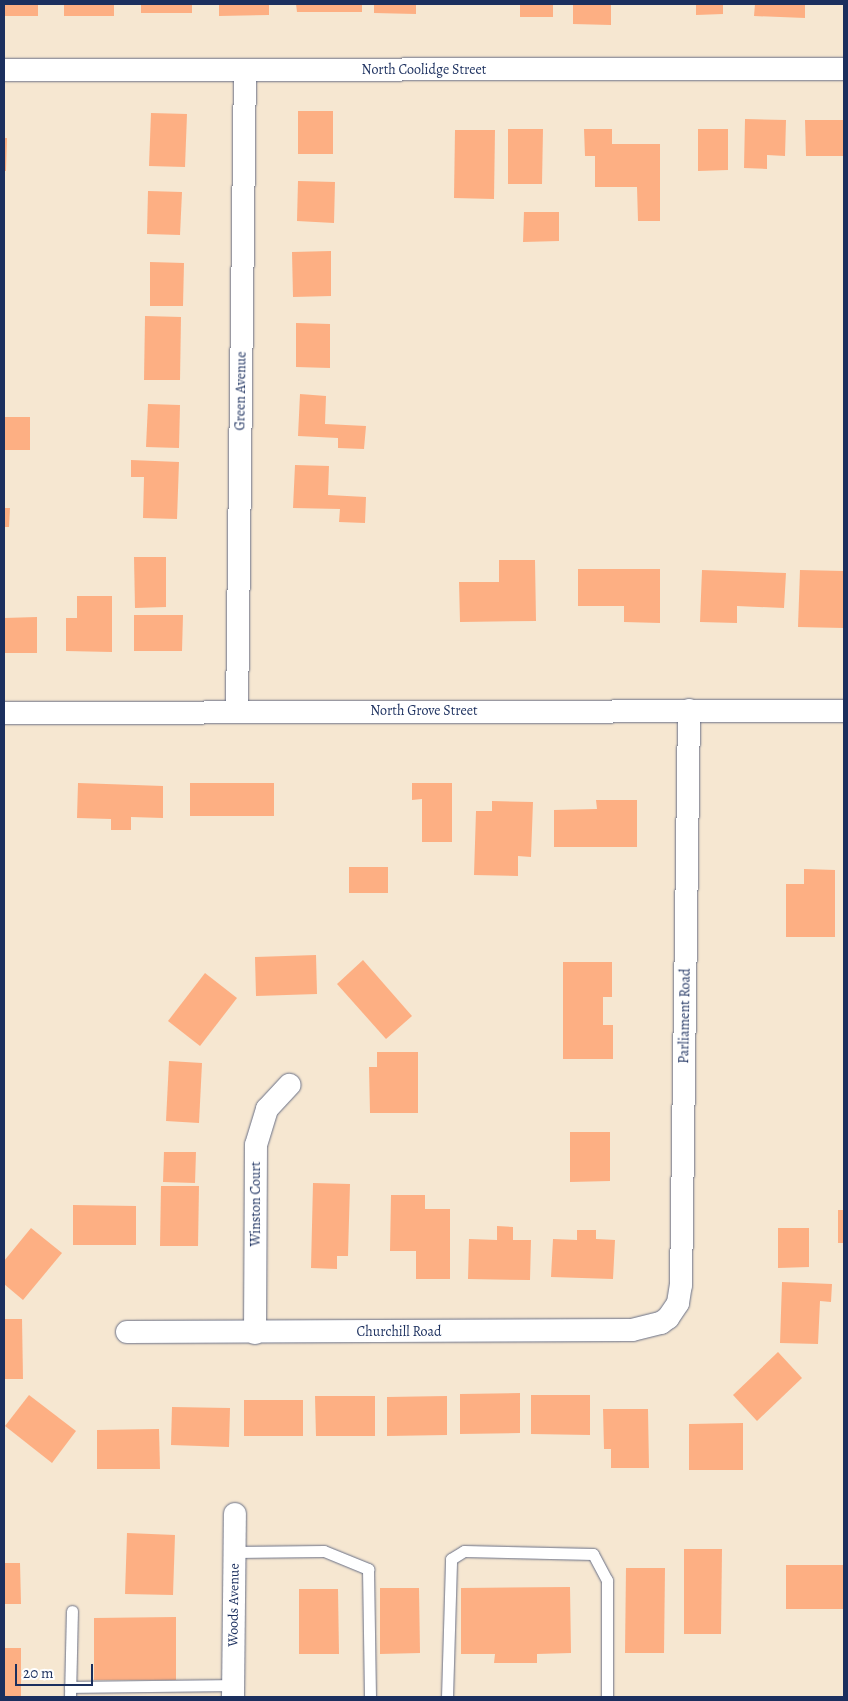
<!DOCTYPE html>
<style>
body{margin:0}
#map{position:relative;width:848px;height:1701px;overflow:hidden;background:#f6e7d1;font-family:Alegreya,serif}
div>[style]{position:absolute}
.building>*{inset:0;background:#fdaf83}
.roads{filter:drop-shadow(0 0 1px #686f86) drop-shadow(0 0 1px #686f86)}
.service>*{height:11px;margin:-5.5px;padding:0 5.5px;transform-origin:5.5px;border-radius:5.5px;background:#fff}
.minor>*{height:22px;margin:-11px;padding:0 11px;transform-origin:11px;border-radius:11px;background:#fff}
span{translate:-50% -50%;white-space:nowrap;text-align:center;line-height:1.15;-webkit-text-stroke:4px #fff;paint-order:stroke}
.street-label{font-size:14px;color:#1b2f5e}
.frame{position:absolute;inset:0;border:5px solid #1b2f5e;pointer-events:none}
.scale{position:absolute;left:15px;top:1664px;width:78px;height:22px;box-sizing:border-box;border:2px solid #1b2f5e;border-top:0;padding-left:6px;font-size:15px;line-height:18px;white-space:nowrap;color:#1b2f5e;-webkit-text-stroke:4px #fff;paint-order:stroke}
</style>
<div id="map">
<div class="building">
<i style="clip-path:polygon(4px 4px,38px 4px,38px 16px,4px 16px)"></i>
<i style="clip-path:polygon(64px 4px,114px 4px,114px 16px,64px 16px)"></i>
<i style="clip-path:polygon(141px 4px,192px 4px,192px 13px,141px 13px)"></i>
<i style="clip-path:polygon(219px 4px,269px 4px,269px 15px,219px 16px)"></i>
<i style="clip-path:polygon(296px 4px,362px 4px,362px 12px,297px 12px)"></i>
<i style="clip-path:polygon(374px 4px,416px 4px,416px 14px,374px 13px)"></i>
<i style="clip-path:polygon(520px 4px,553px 4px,553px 17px,520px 17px)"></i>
<i style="clip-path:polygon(573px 4px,611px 4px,611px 25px,573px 24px)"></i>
<i style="clip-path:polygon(696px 4px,723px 4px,723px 14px,696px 15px)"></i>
<i style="clip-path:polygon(755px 4px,805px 4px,805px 18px,754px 16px)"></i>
<i style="clip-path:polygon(298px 111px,333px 111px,333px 154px,298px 154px)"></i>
<i style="clip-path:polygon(151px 113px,187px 114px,185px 167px,149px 166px)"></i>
<i style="clip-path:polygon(745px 119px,786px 120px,785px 156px,767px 155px,767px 169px,744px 168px)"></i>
<i style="clip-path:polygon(805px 120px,844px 120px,844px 156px,806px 156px)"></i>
<i style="clip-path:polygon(508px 129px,543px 129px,542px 184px,508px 184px)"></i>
<i style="clip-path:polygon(584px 129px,612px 129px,612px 144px,660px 144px,660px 221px,638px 221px,637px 187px,595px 187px,595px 156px,585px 156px)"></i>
<i style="clip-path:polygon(698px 129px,728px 129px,728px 170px,698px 171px)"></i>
<i style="clip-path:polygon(455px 130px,495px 130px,494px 199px,454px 198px)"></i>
<i style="clip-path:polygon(4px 138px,7px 138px,6px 171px,4px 171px)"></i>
<i style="clip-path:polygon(298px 181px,335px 182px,334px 223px,297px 221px)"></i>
<i style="clip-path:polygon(148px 191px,182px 192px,180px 235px,147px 234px)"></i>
<i style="clip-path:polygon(524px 212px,559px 212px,559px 241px,523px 242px)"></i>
<i style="clip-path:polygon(331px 251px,331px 296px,293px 297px,292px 252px)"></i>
<i style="clip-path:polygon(150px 262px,184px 263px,183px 306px,150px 306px)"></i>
<i style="clip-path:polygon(145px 316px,181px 317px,180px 380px,144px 380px)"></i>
<i style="clip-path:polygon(296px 323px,330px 324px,330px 368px,296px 367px)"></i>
<i style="clip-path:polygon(300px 394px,326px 396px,325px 424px,366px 426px,364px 449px,338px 448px,338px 438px,298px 436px)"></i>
<i style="clip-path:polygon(148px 404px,180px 405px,179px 448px,146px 447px)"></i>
<i style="clip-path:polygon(4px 417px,30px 417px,30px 450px,4px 450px)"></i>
<i style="clip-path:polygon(131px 460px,179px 462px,177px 519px,143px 518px,144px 477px,131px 477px)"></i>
<i style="clip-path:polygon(295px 465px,329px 466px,328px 495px,366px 497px,365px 523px,339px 522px,340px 509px,293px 508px)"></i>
<i style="clip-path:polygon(4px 508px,10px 508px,9px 527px,4px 527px)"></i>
<i style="clip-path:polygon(134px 557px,166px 557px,166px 607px,135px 608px)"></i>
<i style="clip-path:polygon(499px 560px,535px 560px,536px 621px,460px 622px,459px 582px,499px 582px)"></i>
<i style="clip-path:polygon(578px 569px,660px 569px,660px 623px,624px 622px,624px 606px,578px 606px)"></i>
<i style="clip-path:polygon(702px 570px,786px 573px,784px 608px,737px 606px,737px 623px,700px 622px)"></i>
<i style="clip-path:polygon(800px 570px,844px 571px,844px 628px,798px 627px)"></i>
<i style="clip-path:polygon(77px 596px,112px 596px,112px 652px,66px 651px,66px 618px,77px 618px)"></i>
<i style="clip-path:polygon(134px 615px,183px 615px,182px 651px,134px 651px)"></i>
<i style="clip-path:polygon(37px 617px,37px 653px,4px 653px,4px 618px)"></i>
<i style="clip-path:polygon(78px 783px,163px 786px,163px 818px,131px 817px,131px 830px,111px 830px,111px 819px,77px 818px)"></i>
<i style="clip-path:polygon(190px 783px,274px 783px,274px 816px,190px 816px)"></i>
<i style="clip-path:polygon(412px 783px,452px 783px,452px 842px,422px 842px,422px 799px,412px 800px)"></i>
<i style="clip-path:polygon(596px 800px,637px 800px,637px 847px,554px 847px,554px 810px,597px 809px)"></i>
<i style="clip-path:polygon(492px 801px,533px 802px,531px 857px,518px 856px,518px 876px,474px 875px,476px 811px,492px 811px)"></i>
<i style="clip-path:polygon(349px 867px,388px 867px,388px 893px,349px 893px)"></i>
<i style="clip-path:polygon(804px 869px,835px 870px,835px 937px,786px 937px,786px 884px,804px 884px)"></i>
<i style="clip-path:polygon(316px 955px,317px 994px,256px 996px,255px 957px)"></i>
<i style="clip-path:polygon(363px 960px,412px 1016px,386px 1039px,337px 984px)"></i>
<i style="clip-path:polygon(563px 962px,612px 962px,612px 997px,603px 997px,603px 1025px,613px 1025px,613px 1059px,563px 1059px)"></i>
<i style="clip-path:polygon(205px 973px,237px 998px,200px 1046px,168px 1021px)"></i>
<i style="clip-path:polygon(377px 1052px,418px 1052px,418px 1113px,370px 1113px,369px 1067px,377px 1067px)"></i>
<i style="clip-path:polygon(169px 1061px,202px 1063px,199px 1123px,166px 1121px)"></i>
<i style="clip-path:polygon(570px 1132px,610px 1132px,610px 1181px,570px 1182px)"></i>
<i style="clip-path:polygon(164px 1152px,196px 1152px,195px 1183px,163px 1182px)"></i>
<i style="clip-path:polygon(313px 1183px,350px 1184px,348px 1256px,337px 1256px,337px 1269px,311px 1268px)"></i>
<i style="clip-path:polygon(161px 1186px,199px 1186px,198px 1246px,160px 1246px)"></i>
<i style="clip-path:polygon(391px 1195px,425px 1195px,425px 1209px,450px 1209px,450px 1279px,416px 1279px,416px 1251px,390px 1251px)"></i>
<i style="clip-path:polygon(73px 1205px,136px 1206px,136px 1245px,73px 1245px)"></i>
<i style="clip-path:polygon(838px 1210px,844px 1210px,844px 1243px,838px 1243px)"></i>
<i style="clip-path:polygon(497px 1226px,513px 1227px,513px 1240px,531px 1240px,530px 1280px,468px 1279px,469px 1239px,497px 1240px)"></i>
<i style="clip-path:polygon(31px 1228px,62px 1253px,23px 1300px,4px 1284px,4px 1261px)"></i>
<i style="clip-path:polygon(778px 1228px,809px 1228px,809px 1267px,778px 1268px)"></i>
<i style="clip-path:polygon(577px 1230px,596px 1230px,596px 1239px,615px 1240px,613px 1279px,551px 1277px,553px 1239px,577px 1240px)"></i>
<i style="clip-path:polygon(782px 1282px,832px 1284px,831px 1302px,820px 1301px,818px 1344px,780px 1343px)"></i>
<i style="clip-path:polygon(4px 1319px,22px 1319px,23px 1379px,4px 1379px)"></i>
<i style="clip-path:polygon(778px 1352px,802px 1378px,757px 1421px,733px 1395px)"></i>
<i style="clip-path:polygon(520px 1393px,520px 1433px,460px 1434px,460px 1394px)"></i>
<i style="clip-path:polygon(29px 1395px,76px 1431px,52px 1463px,5px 1426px)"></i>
<i style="clip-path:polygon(531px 1395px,590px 1395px,590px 1435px,531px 1434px)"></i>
<i style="clip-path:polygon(315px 1396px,375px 1396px,375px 1436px,316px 1436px)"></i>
<i style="clip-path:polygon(447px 1396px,447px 1435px,387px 1436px,387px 1397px)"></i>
<i style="clip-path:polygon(244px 1400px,303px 1400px,303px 1436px,244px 1436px)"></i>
<i style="clip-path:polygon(172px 1407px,230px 1408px,229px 1447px,171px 1445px)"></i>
<i style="clip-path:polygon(603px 1409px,648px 1409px,649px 1468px,611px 1468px,611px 1449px,604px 1449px)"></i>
<i style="clip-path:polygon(743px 1423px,743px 1470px,689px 1470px,689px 1424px)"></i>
<i style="clip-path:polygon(159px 1429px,160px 1469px,97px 1469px,97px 1430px)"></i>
<i style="clip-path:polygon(127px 1533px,175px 1535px,173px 1595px,125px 1594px)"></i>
<i style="clip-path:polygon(684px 1549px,722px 1549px,721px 1634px,684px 1634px)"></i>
<i style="clip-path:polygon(4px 1563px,20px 1563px,21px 1604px,4px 1604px)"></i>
<i style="clip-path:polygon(786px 1565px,844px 1565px,844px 1609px,786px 1609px)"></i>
<i style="clip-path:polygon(626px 1568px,665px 1568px,664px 1653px,625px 1653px)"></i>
<i style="clip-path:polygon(570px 1587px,571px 1653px,537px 1654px,537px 1663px,494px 1663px,495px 1654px,461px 1654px,461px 1588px)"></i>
<i style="clip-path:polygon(380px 1588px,419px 1588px,420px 1653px,380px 1654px)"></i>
<i style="clip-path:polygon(299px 1589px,338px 1589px,339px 1654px,299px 1654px)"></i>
<i style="clip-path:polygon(176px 1617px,176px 1680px,94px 1680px,94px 1618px)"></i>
<i style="clip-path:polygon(4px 1648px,21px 1648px,21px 1697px,4px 1697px)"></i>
</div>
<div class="roads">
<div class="service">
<i style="left:235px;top:1552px;width:89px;rotate:-0.6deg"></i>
<i style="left:324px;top:1551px;width:48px;rotate:22.2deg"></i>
<i style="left:368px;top:1569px;width:128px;rotate:89.1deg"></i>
<i style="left:70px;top:1687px;width:163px;rotate:-0.7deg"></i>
<i style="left:70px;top:1697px;width:86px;rotate:-88.7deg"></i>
<i style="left:447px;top:1697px;width:138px;rotate:-88.3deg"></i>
<i style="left:451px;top:1559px;width:15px;rotate:-32deg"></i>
<i style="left:464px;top:1551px;width:129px;rotate:1.3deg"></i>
<i style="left:593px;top:1554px;width:30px;rotate:62deg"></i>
<i style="left:607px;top:1580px;width:117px;rotate:90deg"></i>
</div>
<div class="minor">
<i style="left:4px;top:70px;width:840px;rotate:-0.07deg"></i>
<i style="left:237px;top:712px;width:642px;rotate:-89.29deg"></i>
<i style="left:4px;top:713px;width:840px;rotate:-0.14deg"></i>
<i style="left:127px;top:1332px;width:505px;rotate:-0.23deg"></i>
<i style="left:632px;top:1330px;width:30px;rotate:-14deg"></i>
<i style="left:661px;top:1323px;width:9px;rotate:-36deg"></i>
<i style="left:668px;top:1318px;width:18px;rotate:-56deg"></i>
<i style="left:678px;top:1303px;width:18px;rotate:-81deg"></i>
<i style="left:681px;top:1285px;width:575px;rotate:-89.2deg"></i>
<i style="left:255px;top:1333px;width:188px;rotate:-89.7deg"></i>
<i style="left:256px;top:1145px;width:38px;rotate:-73deg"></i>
<i style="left:267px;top:1109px;width:33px;rotate:-47deg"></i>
<i style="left:233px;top:1697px;width:183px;rotate:-89.4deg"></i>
</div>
</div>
<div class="street-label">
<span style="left:424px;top:70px">North Coolidge Street</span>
<span style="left:241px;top:391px;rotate:-89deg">Green Avenue</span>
<span style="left:424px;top:711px">North Grove Street</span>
<span style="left:685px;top:1016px;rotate:-89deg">Parliament Road</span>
<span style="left:256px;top:1204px;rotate:-90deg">Winston Court</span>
<span style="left:399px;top:1332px">Churchill Road</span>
<span style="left:234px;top:1605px;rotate:-89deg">Woods Avenue</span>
</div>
<div class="frame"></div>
<div class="scale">20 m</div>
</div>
